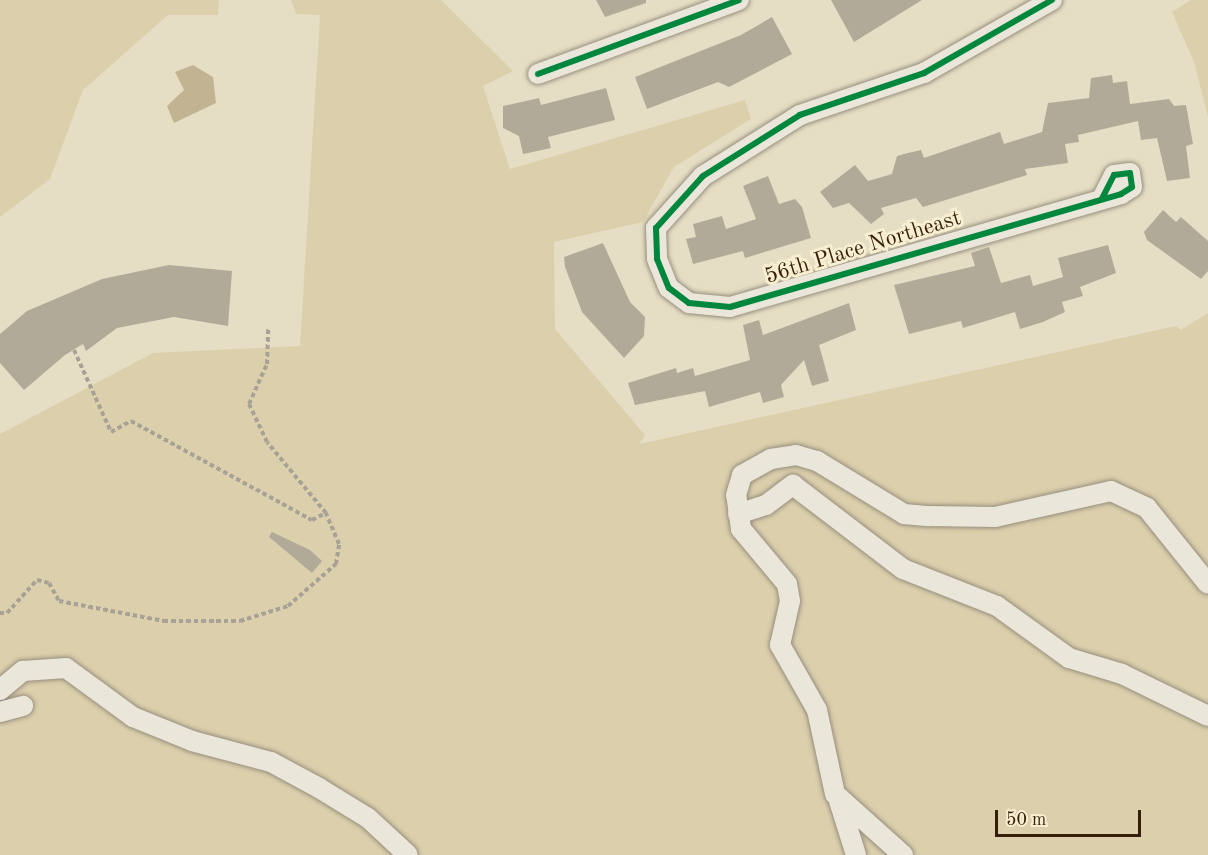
<!DOCTYPE html>
<style>
body{margin:0}
#map{position:relative;width:1208px;height:855px;overflow:hidden;background:#e6dec4;font-family:"Old Standard TT",serif}
div>[style]{position:absolute}
.green>*{inset:0;background:#dccfac}
.water>*{inset:0;background:#c2b392}
.building>*{inset:0;background:#b2aa99}
.path>*{height:4px;margin-top:-2px;transform-origin:0;background:repeating-linear-gradient(90deg,#a8a296 0 4.5px,transparent 0 7.5px)}
.roads{filter:drop-shadow(0 0 2px #978f7e) drop-shadow(0 0 2px #978f7e)}
.minor>*{height:20px;margin:-10px;padding:0 10px;transform-origin:10px;border-radius:10px;background:#eae6d9}
.cycleway>*{height:6px;margin:-3px;padding:0 3px;transform-origin:3px;border-radius:3px;background:#00873e}
span{translate:-50% -50%;white-space:nowrap;text-align:center;line-height:1.15;-webkit-text-stroke:6px #f8eed0;paint-order:stroke}
.street-label{font-size:22px;color:#361d0a}
.scale{position:absolute;left:995px;top:810px;width:146px;height:27px;box-sizing:border-box;border:3px solid #361d0a;border-top:0;padding-left:8px;font-size:18px;line-height:21px;white-space:nowrap;color:#361d0a;-webkit-text-stroke:4px #f8eed0;paint-order:stroke}
</style>
<div id="map">
<div class="green">
<i style="clip-path:polygon(0 0,219px 0,218px 15px,168px 15px,83px 90px,50px 179px,0 217px)"></i>
<i style="clip-path:polygon(291px 0,441px 0,513px 71px,483px 86px,510px 169px,745px 100px,751px 119px,674px 167px,643px 222px,554px 242px,555px 329px,645px 435px,639px 444px,1176px 326px,1181px 330px,1208px 313px,1208px 855px,0 855px,0 434px,153px 353px,300px 346px,320px 15px,296px 14px)"></i>
<i style="clip-path:polygon(1191px 0,1208px 0,1208px 117px,1194px 62px,1172px 12px)"></i>
</div>
<div class="water">
<i style="clip-path:polygon(193px 65px,213px 77px,216px 103px,174px 123px,167px 106px,184px 90px,175px 72px)"></i>
</div>
<div class="building">
<i style="clip-path:polygon(596px 0,646px 0,646px 3px,605px 17px)"></i>
<i style="clip-path:polygon(831px 0,922px 0,854px 42px)"></i>
<i style="clip-path:polygon(772px 17px,792px 54px,729px 87px,718px 82px,647px 109px,635px 77px,741px 35px)"></i>
<i style="clip-path:polygon(1112px 75px,1113px 83px,1127px 81px,1130px 104px,1169px 99px,1174px 106px,1186px 105px,1193px 144px,1186px 146px,1190px 178px,1167px 181px,1157px 138px,1141px 140px,1138px 121px,1078px 135px,1079px 142px,1065px 144px,1068px 163px,1025px 169px,1027px 175px,923px 207px,916px 198px,881px 208px,884px 214px,871px 224px,849px 203px,833px 208px,820px 192px,855px 165px,868px 181px,892px 174px,897px 156px,908px 153px,921px 150px,924px 158px,1000px 132px,1004px 144px,1042px 132px,1048px 103px,1089px 98px,1091px 78px)"></i>
<i style="clip-path:polygon(606px 88px,615px 120px,548px 137px,551px 148px,523px 154px,519px 136px,503px 128px,503px 106px,539px 98px,541px 105px)"></i>
<i style="clip-path:polygon(768px 176px,779px 204px,795px 199px,802px 207px,811px 238px,745px 258px,743px 251px,693px 264px,686px 239px,696px 237px,693px 224px,722px 216px,726px 229px,756px 219px,743px 186px)"></i>
<i style="clip-path:polygon(1163px 210px,1176px 222px,1181px 217px,1208px 241px,1208px 271px,1201px 279px,1147px 240px,1144px 232px)"></i>
<i style="clip-path:polygon(603px 243px,630px 302px,645px 317px,644px 336px,624px 358px,582px 312px,565px 267px,564px 257px)"></i>
<i style="clip-path:polygon(1108px 245px,1116px 273px,1080px 287px,1083px 296px,1062px 302px,1065px 312px,1043px 322px,1020px 329px,1015px 312px,963px 328px,961px 321px,909px 334px,894px 285px,975px 266px,971px 253px,989px 247px,1001px 283px,1030px 275px,1033px 286px,1063px 277px,1058px 258px)"></i>
<i style="clip-path:polygon(169px 265px,232px 271px,228px 326px,174px 317px,117px 328px,86px 351px,83px 344px,65px 355px,24px 390px,0 363px,0 334px,27px 311px,102px 279px)"></i>
<i style="clip-path:polygon(849px 303px,856px 330px,819px 345px,829px 381px,812px 386px,804px 360px,781px 385px,784px 397px,763px 403px,760px 392px,709px 407px,705px 391px,635px 405px,628px 383px,676px 368px,677px 373px,693px 368px,695px 376px,750px 360px,743px 325px,759px 320px,763px 335px)"></i>
<i style="clip-path:polygon(272px 532px,310px 550px,322px 561px,312px 573px,269px 537px)"></i>
</div>
<div class="path">
<i style="left:74px;top:350px;width:90px;rotate:65.7deg"></i>
<i style="left:111px;top:432px;width:23px;rotate:-29deg"></i>
<i style="left:131px;top:421px;width:206px;rotate:28.7deg"></i>
<i style="left:312px;top:520px;width:16px;rotate:-27deg"></i>
<i style="left:0;top:613px;width:7px"></i>
<i style="left:7px;top:613px;width:45px;rotate:-47.7deg"></i>
<i style="left:37px;top:580px;width:12px;rotate:14deg"></i>
<i style="left:49px;top:583px;width:21px;rotate:61deg"></i>
<i style="left:59px;top:601px;width:107px;rotate:10.8deg"></i>
<i style="left:164px;top:621px;width:76px"></i>
<i style="left:240px;top:621px;width:50px;rotate:-17.4deg"></i>
<i style="left:288px;top:606px;width:64px;rotate:-41.2deg"></i>
<i style="left:336px;top:564px;width:20px;rotate:-81deg"></i>
<i style="left:339px;top:544px;width:34px;rotate:-113deg"></i>
<i style="left:326px;top:513px;width:92px;rotate:-129.7deg"></i>
<i style="left:267px;top:442px;width:42px;rotate:-115.3deg"></i>
<i style="left:249px;top:404px;width:44px;rotate:-65.8deg"></i>
<i style="left:267px;top:364px;width:35px;rotate:-88deg"></i>
</div>
<div class="roads">
<div class="minor">
<i style="left:1052px;top:0;width:147px;rotate:150.3deg"></i>
<i style="left:924px;top:73px;width:131px;rotate:161.3deg"></i>
<i style="left:800px;top:115px;width:115px;rotate:147.8deg"></i>
<i style="left:703px;top:176px;width:70px;rotate:132.1deg"></i>
<i style="left:656px;top:228px;width:31px;rotate:88deg"></i>
<i style="left:657px;top:259px;width:31px;rotate:68deg"></i>
<i style="left:669px;top:288px;width:25px;rotate:37deg"></i>
<i style="left:689px;top:303px;width:41px;rotate:5.6deg"></i>
<i style="left:730px;top:307px;width:407px;rotate:-16.1deg"></i>
<i style="left:1121px;top:194px;width:13px;rotate:-32deg"></i>
<i style="left:1132px;top:187px;width:14px;rotate:-98deg"></i>
<i style="left:1130px;top:173px;width:16px;rotate:173deg"></i>
<i style="left:1114px;top:175px;width:27px;rotate:117deg"></i>
<i style="left:538px;top:74px;width:214px;rotate:-20.2deg"></i>
<i style="left:738px;top:514px;width:29px;rotate:-18deg"></i>
<i style="left:766px;top:505px;width:34px;rotate:-37deg"></i>
<i style="left:793px;top:485px;width:138px;rotate:37.4deg"></i>
<i style="left:903px;top:569px;width:101px;rotate:21.5deg"></i>
<i style="left:997px;top:606px;width:89px;rotate:35.8deg"></i>
<i style="left:1069px;top:658px;width:55px;rotate:16.8deg"></i>
<i style="left:1122px;top:674px;width:96px;rotate:26deg"></i>
<i style="left:0;top:690px;width:30px;rotate:-40deg"></i>
<i style="left:23px;top:671px;width:43px;rotate:-4deg"></i>
<i style="left:66px;top:668px;width:83px;rotate:36.2deg"></i>
<i style="left:133px;top:717px;width:64px;rotate:22.1deg"></i>
<i style="left:192px;top:741px;width:82px;rotate:14.9deg"></i>
<i style="left:271px;top:762px;width:55px;rotate:28.4deg"></i>
<i style="left:319px;top:788px;width:57px;rotate:31.5deg"></i>
<i style="left:368px;top:818px;width:54px;rotate:42.8deg"></i>
<i style="left:0;top:712px;width:24px;rotate:-15deg"></i>
<i style="left:839px;top:801px;width:57px;rotate:72.5deg"></i>
<i style="left:903px;top:855px;width:91px;rotate:-138.1deg"></i>
<i style="left:835px;top:794px;width:86px;rotate:-102.1deg"></i>
<i style="left:817px;top:710px;width:75px;rotate:-119.6deg"></i>
<i style="left:780px;top:645px;width:45px;rotate:-77.2deg"></i>
<i style="left:790px;top:601px;width:17px;rotate:-100deg"></i>
<i style="left:787px;top:584px;width:72px;rotate:-129.9deg"></i>
<i style="left:741px;top:529px;width:34px;rotate:-98deg"></i>
<i style="left:736px;top:495px;width:21px;rotate:-73deg"></i>
<i style="left:742px;top:475px;width:33px;rotate:-29deg"></i>
<i style="left:771px;top:459px;width:25px;rotate:-9deg"></i>
<i style="left:796px;top:455px;width:22px;rotate:16deg"></i>
<i style="left:817px;top:461px;width:102px;rotate:31.3deg"></i>
<i style="left:904px;top:514px;width:25px;rotate:5deg"></i>
<i style="left:929px;top:516px;width:66px;rotate:0.9deg"></i>
<i style="left:995px;top:517px;width:119px;rotate:-12.6deg"></i>
<i style="left:1111px;top:491px;width:40px;rotate:25deg"></i>
<i style="left:1147px;top:508px;width:97px;rotate:51.2deg"></i>
</div>
</div>
<div class="cycleway">
<i style="left:1052px;top:0;width:147px;rotate:150.3deg"></i>
<i style="left:924px;top:73px;width:131px;rotate:161.3deg"></i>
<i style="left:800px;top:115px;width:115px;rotate:147.8deg"></i>
<i style="left:703px;top:176px;width:70px;rotate:132.1deg"></i>
<i style="left:656px;top:228px;width:31px;rotate:88deg"></i>
<i style="left:657px;top:259px;width:31px;rotate:68deg"></i>
<i style="left:669px;top:288px;width:25px;rotate:37deg"></i>
<i style="left:689px;top:303px;width:41px;rotate:5.6deg"></i>
<i style="left:730px;top:307px;width:407px;rotate:-16.1deg"></i>
<i style="left:1121px;top:194px;width:13px;rotate:-32deg"></i>
<i style="left:1132px;top:187px;width:14px;rotate:-98deg"></i>
<i style="left:1130px;top:173px;width:16px;rotate:173deg"></i>
<i style="left:1114px;top:175px;width:27px;rotate:117deg"></i>
<i style="left:538px;top:74px;width:214px;rotate:-20.2deg"></i>
</div>
<div class="street-label">
<span style="left:863px;top:248px;rotate:-17deg">56th Place Northeast</span>
</div>
<div class="scale">50 m</div>
</div>
